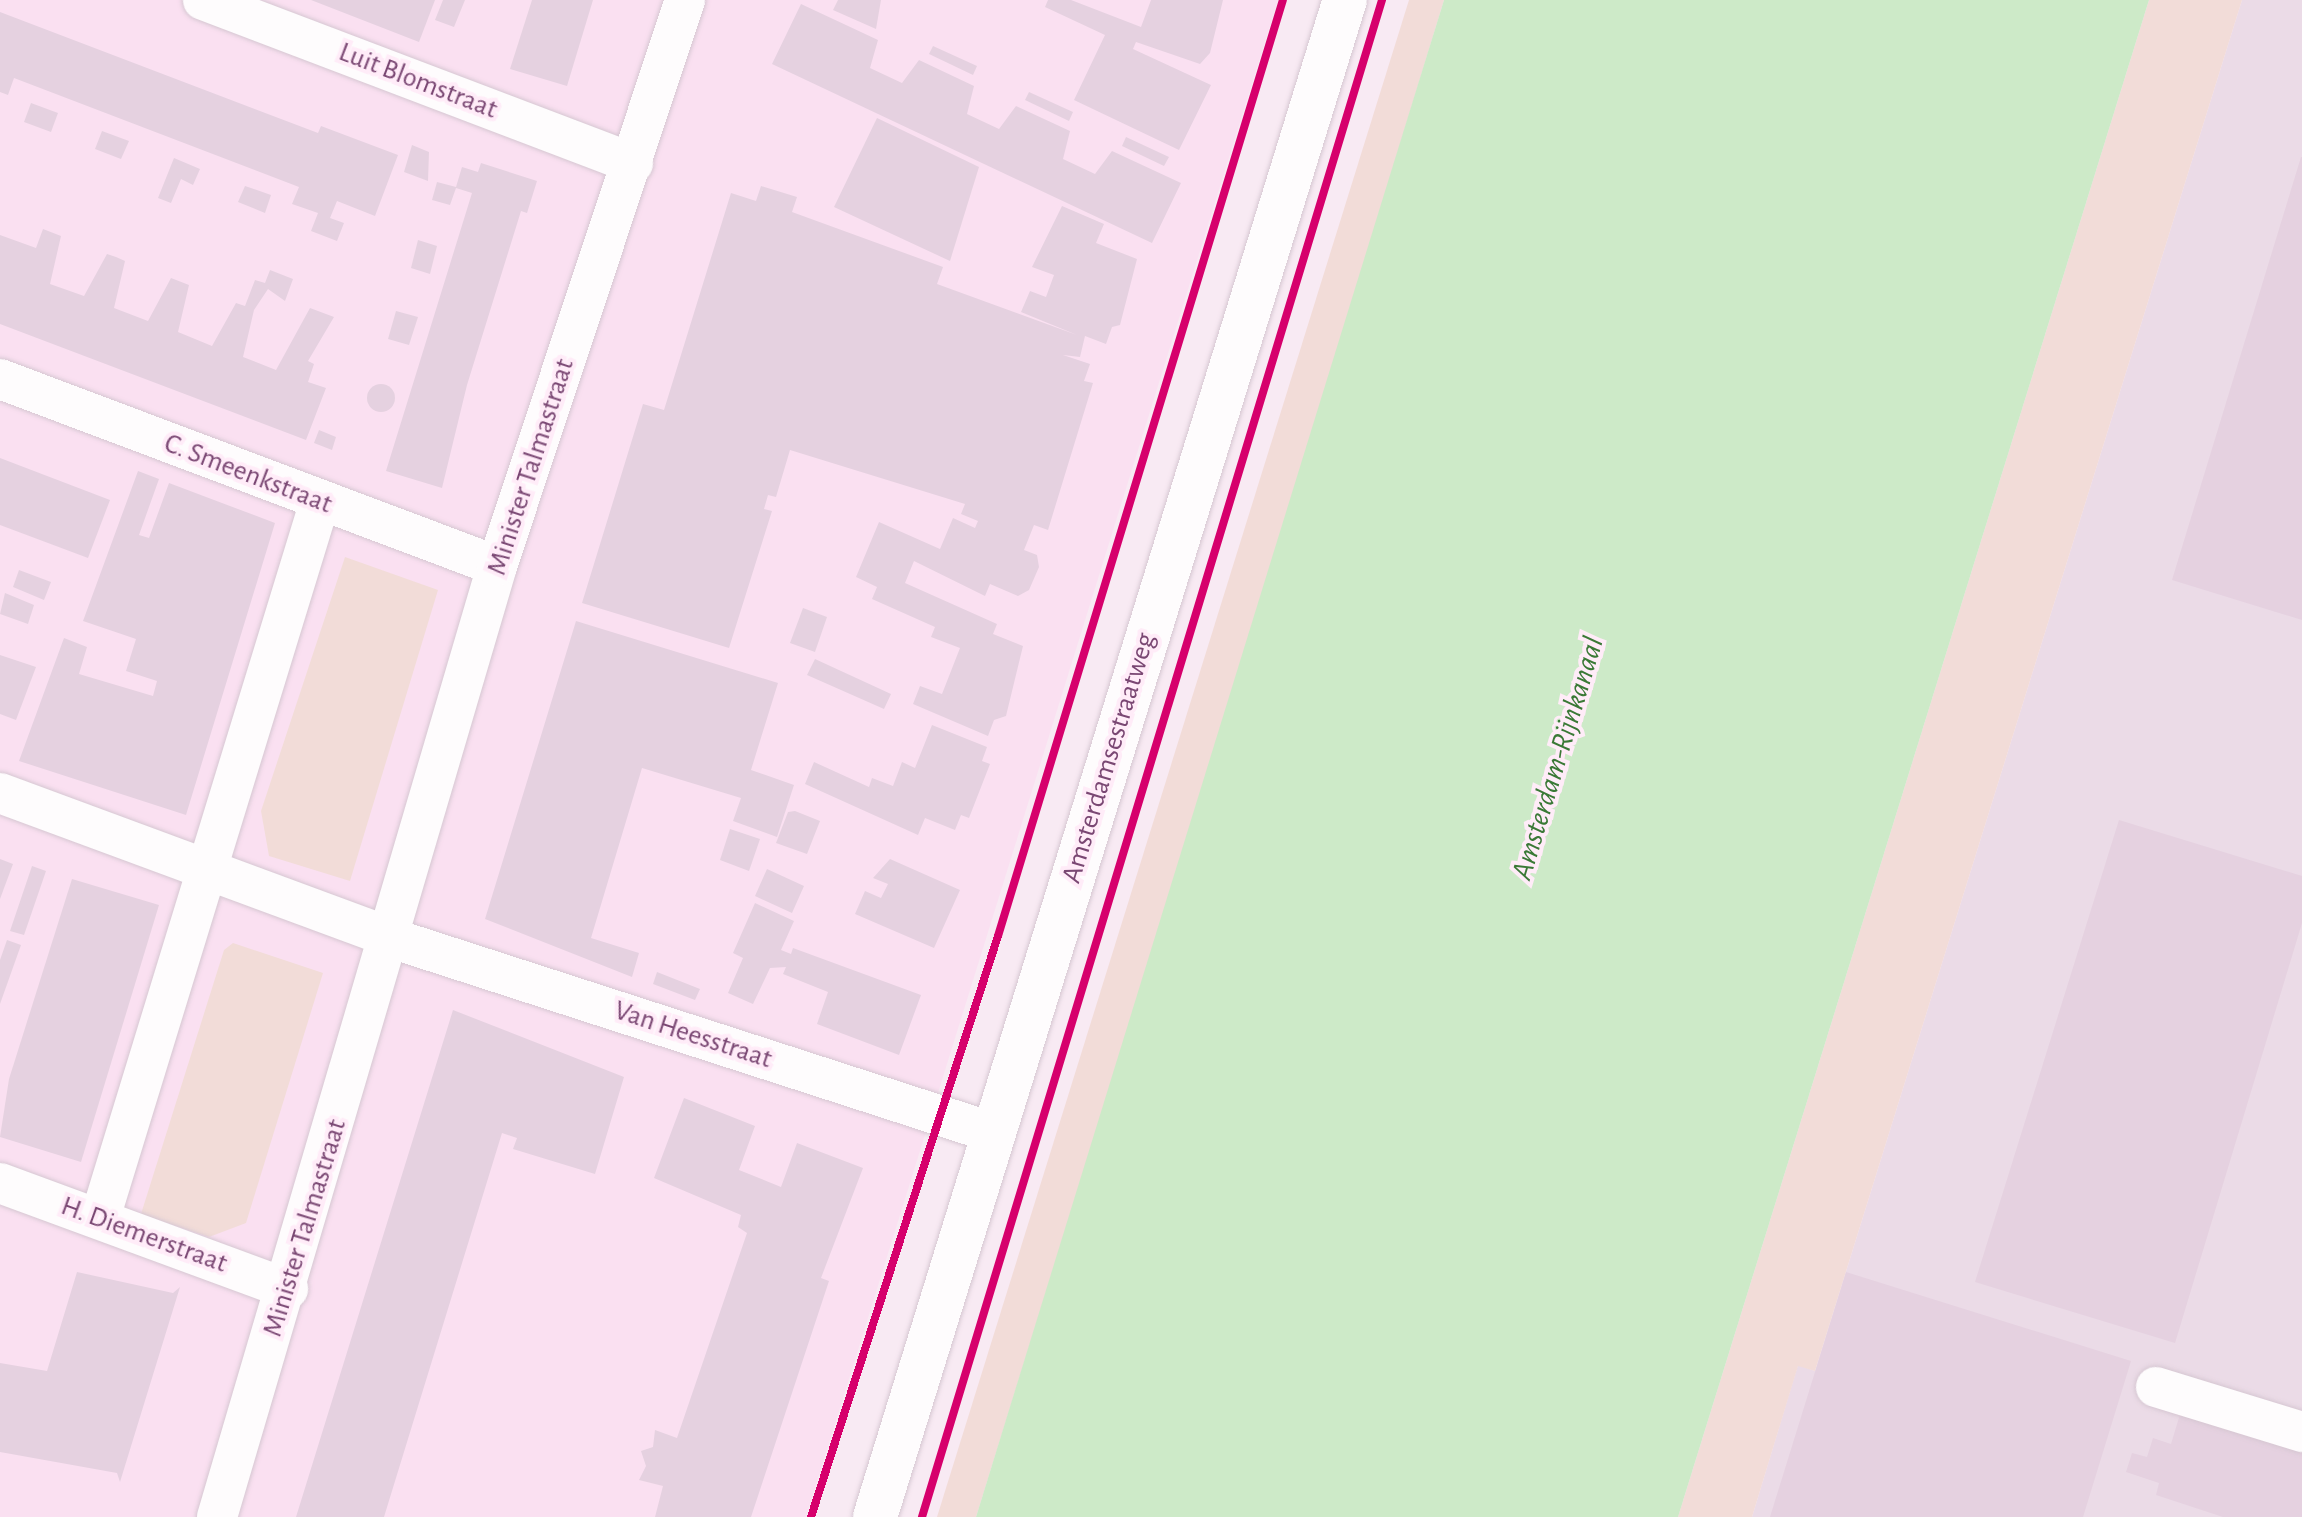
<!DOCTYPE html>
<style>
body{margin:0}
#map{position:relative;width:2302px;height:1517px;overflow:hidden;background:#f8eaf3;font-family:"Alegreya Sans",sans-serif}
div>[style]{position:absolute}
.residential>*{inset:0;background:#fae0f1}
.industrial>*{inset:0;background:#ebdbe7}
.green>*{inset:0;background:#f2dcd8}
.water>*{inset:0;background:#cdeac8}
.building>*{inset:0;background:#e5d1e0}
.round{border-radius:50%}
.roads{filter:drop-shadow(0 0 2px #d6c7d2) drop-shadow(0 0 2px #d6c7d2)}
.street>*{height:40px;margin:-20px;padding:0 20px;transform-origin:20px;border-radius:20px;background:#fefcfd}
.secondary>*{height:44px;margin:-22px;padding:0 22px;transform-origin:22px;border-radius:22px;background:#fefcfd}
.cycleway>*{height:8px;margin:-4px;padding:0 4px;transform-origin:4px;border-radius:4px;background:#d6006c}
span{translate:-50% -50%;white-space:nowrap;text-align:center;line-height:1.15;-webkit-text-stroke:8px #ffecf8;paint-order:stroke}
.street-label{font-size:28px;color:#7a4773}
.water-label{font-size:30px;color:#3a7936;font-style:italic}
</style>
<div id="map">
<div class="residential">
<i style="clip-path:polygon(0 0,1278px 0,806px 1517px,0 1517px)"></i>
</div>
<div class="industrial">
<i style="clip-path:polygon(2242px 0,2302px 0,2302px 1517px,1752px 1517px,1798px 1365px,1815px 1371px)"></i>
</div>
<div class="green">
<i style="clip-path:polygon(1409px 0,1444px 0,1243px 660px,976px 1517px,937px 1517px)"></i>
<i style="clip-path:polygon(2149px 0,2242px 0,1815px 1371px,1798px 1366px,1752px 1517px,1678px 1517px)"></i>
<i style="clip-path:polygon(345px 557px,438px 590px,350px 881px,269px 856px,261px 811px)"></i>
<i style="clip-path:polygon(233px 943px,323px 973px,246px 1223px,209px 1237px,141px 1214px,224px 950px)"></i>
</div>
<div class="water">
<i style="clip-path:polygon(1444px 0,2149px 0,1678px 1517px,976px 1517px)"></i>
</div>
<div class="building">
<i style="clip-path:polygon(311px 0,435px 0,419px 42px)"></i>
<i style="clip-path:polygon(443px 0,465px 0,454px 27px,435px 20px)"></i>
<i style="clip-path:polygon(532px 0,593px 0,567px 86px,510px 69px)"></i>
<i style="clip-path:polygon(838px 0,881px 0,876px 29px,833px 10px)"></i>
<i style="clip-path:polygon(1048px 0,1071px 0,1141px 27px,1151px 0,1223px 0,1210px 53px,1200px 64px,1136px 42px,1133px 49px,1211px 85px,1179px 150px,1074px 100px,1105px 35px,1045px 7px)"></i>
<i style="clip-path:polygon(801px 4px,878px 40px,870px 68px,902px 83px,919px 60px,974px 86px,967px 114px,999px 129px,1016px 106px,1070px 131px,1063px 159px,1095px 174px,1112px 151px,1181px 183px,1152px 243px,772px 64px)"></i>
<i style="clip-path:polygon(0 12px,318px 133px,321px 126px,398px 155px,375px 216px,337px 201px,330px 218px,344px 223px,337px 241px,311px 231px,318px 213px,292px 204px,299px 187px,14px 78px,8px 95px,0 92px)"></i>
<i style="clip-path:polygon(933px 46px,977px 66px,973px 75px,929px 54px)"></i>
<i style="clip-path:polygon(1029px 92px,1073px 112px,1069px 121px,1025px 100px)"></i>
<i style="clip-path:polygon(31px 103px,58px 113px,51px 132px,24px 122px)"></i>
<i style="clip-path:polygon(877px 118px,979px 167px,950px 261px,834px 207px)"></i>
<i style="clip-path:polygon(102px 131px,129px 141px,121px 159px,95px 149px)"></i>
<i style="clip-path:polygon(1126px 137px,1169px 157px,1164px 166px,1122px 146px)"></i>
<i style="clip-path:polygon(412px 145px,429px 152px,428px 181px,404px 172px)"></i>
<i style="clip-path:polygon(2301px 157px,2302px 157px,2302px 620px,2172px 580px)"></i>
<i style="clip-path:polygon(174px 158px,200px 169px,193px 185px,181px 179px,171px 203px,158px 198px)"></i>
<i style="clip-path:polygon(481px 163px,537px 181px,527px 213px,521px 211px,467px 385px,442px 488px,386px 471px,472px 193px,456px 188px,450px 205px,432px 200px,437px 182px,456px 187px,462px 167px,478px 172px)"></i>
<i style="clip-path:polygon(245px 186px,271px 195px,265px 213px,238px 202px)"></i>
<i style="clip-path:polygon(761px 186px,797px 197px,792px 212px,943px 267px,937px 284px,1077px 335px,1021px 312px,1030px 291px,1046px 297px,1054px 275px,1032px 267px,1062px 206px,1104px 224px,1096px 243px,1137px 259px,1120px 325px,1112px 327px,1106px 344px,1085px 336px,1080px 357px,1063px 355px,1090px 364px,1084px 381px,1093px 383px,1048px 530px,1034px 525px,1024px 550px,1037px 555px,1039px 567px,1029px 590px,1018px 596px,990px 584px,985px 596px,914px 561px,905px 583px,997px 624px,993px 634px,1023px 646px,1006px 716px,994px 720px,988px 736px,913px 704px,920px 686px,942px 694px,960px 648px,931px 637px,935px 627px,872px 599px,877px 587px,856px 577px,879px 522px,940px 549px,953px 518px,975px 528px,978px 521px,961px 514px,965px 504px,790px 450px,776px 497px,768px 495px,764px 509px,772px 511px,729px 648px,582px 603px,643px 404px,664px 410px,731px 193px,756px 201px)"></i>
<i style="clip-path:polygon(43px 229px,61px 236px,50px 284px,84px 296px,107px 254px,116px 257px,125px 261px,114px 308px,148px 321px,171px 278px,189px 285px,178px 332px,212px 346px,236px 303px,245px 306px,255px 280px,265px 283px,270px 270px,293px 279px,285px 301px,268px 289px,254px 310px,243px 357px,276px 370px,310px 308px,334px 317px,308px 361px,314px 364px,308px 382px,326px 388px,306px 440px,0 324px,0 235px,36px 248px)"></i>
<i style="clip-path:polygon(418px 240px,437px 246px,430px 274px,411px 268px)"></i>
<i style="clip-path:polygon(396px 311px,418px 317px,409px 345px,388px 339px)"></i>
<i class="round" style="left:367px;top:384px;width:28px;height:28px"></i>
<i style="clip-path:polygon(319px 430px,336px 437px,332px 450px,314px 443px)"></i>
<i style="clip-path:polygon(0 458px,110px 500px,88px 558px,0 525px)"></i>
<i style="clip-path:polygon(138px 471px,159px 479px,139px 535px,149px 538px,169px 483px,275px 523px,186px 815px,19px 761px,64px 638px,87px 647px,79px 674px,153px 696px,157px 681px,126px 671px,136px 639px,83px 621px)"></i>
<i style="clip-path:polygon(19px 570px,51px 582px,44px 600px,13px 587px)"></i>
<i style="clip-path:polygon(5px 593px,34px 605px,28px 624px,0 614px)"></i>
<i style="clip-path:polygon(803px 608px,827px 617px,815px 652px,790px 643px)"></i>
<i style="clip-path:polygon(576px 621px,778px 683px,751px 770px,794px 785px,777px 837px,733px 821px,741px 798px,642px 768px,591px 938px,639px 953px,632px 977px,485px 919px)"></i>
<i style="clip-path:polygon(0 655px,36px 667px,16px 720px,0 714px)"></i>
<i style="clip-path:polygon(815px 659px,891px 694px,884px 709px,807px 675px)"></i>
<i style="clip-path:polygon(932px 725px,987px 747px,982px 761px,990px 764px,969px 818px,961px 815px,955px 830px,925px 818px,918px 835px,805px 784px,814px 762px,869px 787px,872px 778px,893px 786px,902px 762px,915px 768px)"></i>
<i style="clip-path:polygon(795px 811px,820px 821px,807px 854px,776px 843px,788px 812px)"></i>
<i style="clip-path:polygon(2119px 820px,2302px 876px,2302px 923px,2175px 1343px,1975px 1282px)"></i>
<i style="clip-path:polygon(730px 829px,760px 839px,749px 871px,720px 860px)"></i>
<i style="clip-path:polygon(0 859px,13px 864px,0 899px)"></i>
<i style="clip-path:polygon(890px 859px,960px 890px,934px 948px,855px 914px,865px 891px,881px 898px,888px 884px,873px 878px)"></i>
<i style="clip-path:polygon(32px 866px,46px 871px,24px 935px,10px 931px)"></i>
<i style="clip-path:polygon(767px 869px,804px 886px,792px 913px,755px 896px)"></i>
<i style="clip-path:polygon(72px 879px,159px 905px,81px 1162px,0 1137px,9px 1079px)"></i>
<i style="clip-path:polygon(755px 903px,794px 921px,781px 950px,791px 954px,793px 948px,921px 995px,899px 1055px,817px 1024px,828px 992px,783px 974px,786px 967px,770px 968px,753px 1004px,728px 993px,743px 958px,733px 953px)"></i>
<i style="clip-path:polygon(7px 940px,21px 945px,0 1004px,0 960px)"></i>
<i style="clip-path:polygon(657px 972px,700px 989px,695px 1000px,653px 984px)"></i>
<i style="clip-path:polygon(453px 1010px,624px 1077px,595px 1174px,513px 1149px,517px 1138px,502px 1133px,384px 1517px,296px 1517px)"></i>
<i style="clip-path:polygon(684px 1098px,755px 1126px,739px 1170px,781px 1187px,797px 1143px,863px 1168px,821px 1278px,829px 1281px,751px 1517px,655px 1517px,663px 1486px,639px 1480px,646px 1466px,641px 1451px,653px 1447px,655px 1430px,677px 1438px,747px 1233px,738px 1227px,741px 1215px,654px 1178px)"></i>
<i style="clip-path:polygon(77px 1272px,173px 1293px,180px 1287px,120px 1482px,117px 1473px,0 1452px,0 1363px,47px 1371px)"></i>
<i style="clip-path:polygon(1846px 1272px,2131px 1361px,2083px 1517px,1770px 1517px)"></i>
<i style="clip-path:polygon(2181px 1411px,2302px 1448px,2302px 1517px,2223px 1517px,2156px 1495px,2159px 1483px,2126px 1472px,2132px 1453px,2147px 1457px,2153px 1438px,2171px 1444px)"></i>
</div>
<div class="roads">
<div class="street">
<i style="left:203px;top:0;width:460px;rotate:20.8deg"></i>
<i style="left:0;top:379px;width:531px;rotate:20.62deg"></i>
<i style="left:0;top:793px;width:417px;rotate:20.3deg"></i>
<i style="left:391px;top:938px;width:634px;rotate:17.92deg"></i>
<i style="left:0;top:1183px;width:307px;rotate:20.2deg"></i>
<i style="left:100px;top:1218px;width:750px;rotate:-72.94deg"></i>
<i style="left:2156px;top:1387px;width:153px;rotate:17.1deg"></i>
<i style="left:217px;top:1517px;width:991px;rotate:-73.59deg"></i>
<i style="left:497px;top:566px;width:596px;rotate:-71.63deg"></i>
</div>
<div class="secondary">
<i style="left:875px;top:1517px;width:1588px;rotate:-72.79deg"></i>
</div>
</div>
<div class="cycleway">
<i style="left:811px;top:1517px;width:610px;rotate:-72.16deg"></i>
<i style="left:998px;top:936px;width:978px;rotate:-73.07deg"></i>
<i style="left:922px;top:1517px;width:1585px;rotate:-73.13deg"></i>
</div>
<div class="street-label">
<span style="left:418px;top:81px;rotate:21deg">Luit Blomstraat</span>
<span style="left:531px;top:467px;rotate:-72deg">Minister Talmastraat</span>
<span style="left:248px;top:474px;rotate:21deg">C. Smeenkstraat</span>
<span style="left:1109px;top:758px;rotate:-73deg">Amsterdamsestraatweg</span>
<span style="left:693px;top:1035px;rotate:18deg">Van Heesstraat</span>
<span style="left:305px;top:1228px;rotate:-73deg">Minister Talmastraat</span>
<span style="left:144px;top:1235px;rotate:20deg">H. Diemerstraat</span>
</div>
<div class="water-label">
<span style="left:1558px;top:758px;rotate:-73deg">Amsterdam-Rijnkanaal</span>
</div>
</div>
